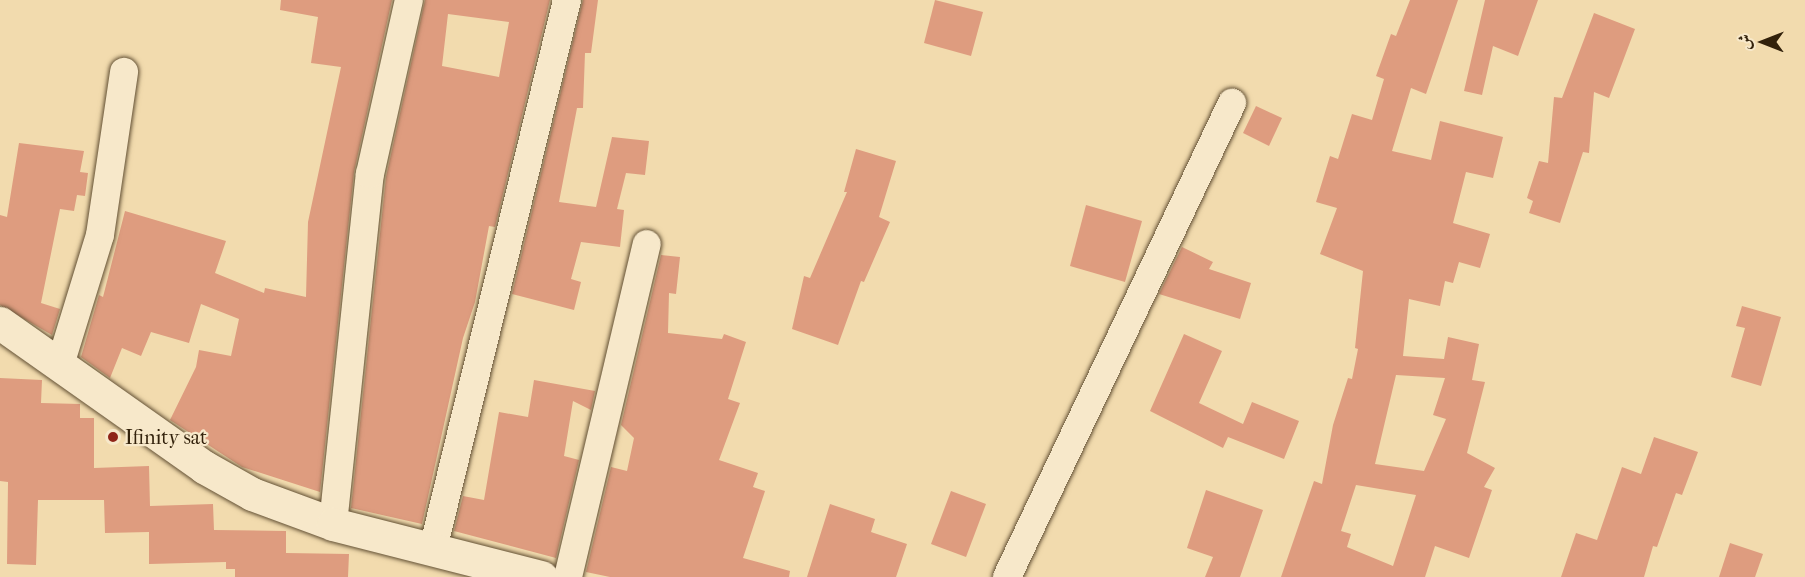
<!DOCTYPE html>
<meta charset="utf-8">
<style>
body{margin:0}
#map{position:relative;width:1805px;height:577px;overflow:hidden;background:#f2dbae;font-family:"IM FELL French Canon",Amiri,serif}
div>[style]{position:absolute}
.building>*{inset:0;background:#de9c7f}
.roads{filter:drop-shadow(0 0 2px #625034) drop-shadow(0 0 2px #625034)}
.street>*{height:28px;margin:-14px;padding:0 14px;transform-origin:14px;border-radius:14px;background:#f7e8ca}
.secondary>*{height:33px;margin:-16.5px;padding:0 16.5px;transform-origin:16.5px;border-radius:16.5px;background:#f7e8ca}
.dots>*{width:16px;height:16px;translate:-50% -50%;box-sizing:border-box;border:3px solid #f7e8ca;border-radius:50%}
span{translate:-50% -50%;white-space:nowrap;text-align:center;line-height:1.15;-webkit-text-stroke:4.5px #f7e8ca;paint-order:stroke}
.poi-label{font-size:20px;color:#32210b}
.left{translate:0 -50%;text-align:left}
.north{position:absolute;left:1733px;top:12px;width:60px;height:60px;-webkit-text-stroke:4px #f7e8ca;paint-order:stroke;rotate:270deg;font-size:16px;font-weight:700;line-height:24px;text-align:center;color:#32210b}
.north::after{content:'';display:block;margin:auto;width:21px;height:27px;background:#32210b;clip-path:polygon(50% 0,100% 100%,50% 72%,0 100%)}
</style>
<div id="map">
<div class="building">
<i style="clip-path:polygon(281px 0,392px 0,354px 172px,320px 492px,242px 467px,170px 420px,196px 367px,199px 350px,231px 356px,239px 319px,201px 304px,189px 343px,151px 332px,141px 356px,122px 348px,110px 378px,81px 357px,99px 295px,103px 297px,125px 211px,226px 241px,215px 273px,264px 293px,265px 288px,306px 297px,308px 222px,341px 67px,311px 63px,318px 17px,280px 10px)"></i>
<i style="clip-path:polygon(evenodd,425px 0,550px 0,495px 227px,489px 226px,475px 302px,463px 338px,422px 524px,351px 508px,386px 177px,425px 0,448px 14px,509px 22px,499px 77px,442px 66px,448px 14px)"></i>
<i style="clip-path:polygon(583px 0,598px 0,591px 53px,585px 53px,583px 108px,577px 108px,559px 202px,596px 207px,612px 137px,649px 141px,645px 175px,626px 173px,617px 209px,624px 210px,620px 247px,581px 242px,571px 279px,581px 282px,574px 310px,512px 294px)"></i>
<i style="clip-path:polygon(935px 0,983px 12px,971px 56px,924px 43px)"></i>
<i style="clip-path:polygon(evenodd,1410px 0,1458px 0,1426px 94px,1411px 88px,1392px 151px,1431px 160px,1440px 121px,1503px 137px,1493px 178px,1466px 172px,1453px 223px,1490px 234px,1480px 268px,1459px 262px,1453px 283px,1445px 281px,1440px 306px,1409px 299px,1403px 356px,1444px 359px,1448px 337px,1479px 344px,1472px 380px,1485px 382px,1467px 453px,1495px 468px,1484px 487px,1492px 490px,1469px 558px,1435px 546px,1425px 577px,1281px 577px,1314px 481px,1322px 484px,1333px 425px,1348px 378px,1352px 379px,1358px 349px,1355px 348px,1363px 271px,1320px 254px,1337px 208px,1316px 202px,1330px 156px,1338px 159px,1352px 114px,1372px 120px,1384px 79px,1376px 76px,1391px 34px,1396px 36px,1410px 0,1396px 375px,1445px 378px,1433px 415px,1446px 419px,1424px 471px,1375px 464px,1396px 375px,1410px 0,1356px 485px,1416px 495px,1393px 566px,1347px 547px,1351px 534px,1341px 531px,1356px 485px)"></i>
<i style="clip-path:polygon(1485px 0,1538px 0,1518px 56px,1493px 46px,1482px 95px,1464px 91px)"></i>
<i style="clip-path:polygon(1594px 13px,1635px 29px,1609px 98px,1594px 92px,1589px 153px,1583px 152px,1560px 223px,1529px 213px,1533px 201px,1527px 198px,1539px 161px,1548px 163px,1554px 97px,1562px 98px)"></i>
<i style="clip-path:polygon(1256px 106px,1282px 118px,1269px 146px,1243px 133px)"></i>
<i style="clip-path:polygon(19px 143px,84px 151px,80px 172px,88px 173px,85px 196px,77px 195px,74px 211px,60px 209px,41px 303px,60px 309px,52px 335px,0 305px,0 215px,7px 217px)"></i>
<i style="clip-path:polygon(856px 149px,896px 161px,879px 217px,890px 222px,864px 282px,861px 281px,838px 345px,792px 329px,804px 276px,810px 278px,847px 192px,844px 192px)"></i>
<i style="clip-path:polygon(1086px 205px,1142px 221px,1125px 282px,1070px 266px)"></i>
<i style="clip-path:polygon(1182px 247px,1213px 262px,1209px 269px,1251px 283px,1240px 319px,1159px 294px)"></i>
<i style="clip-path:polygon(661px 255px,680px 257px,676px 294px,669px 293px,668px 333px,722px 339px,724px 334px,746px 342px,728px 399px,740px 403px,719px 460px,758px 473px,753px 487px,765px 491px,743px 558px,790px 571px,789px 577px,610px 577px,586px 572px,611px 467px,627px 471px,634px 438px,621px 425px)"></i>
<i style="clip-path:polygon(1742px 306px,1781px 317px,1761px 386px,1731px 377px,1745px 328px,1736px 326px)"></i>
<i style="clip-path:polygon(1184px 334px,1222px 351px,1199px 403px,1243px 424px,1252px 402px,1299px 421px,1284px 459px,1228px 437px,1223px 448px,1150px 411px)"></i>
<i style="clip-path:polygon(0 378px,42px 380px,41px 403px,80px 404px,80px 418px,94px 418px,94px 468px,149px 466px,150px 506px,213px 504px,214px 530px,286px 531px,286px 553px,349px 554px,348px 577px,235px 577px,235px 569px,226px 569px,226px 562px,149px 564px,149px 532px,105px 533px,104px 500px,38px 500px,36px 565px,7px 564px,8px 482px,0 481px)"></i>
<i style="clip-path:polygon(534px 380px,595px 391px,591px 410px,573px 401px,564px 456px,579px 460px,556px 558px,454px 531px,463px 496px,484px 500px,499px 412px,528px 417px)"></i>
<i style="clip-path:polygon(1654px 437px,1698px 452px,1682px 495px,1676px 493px,1657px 547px,1653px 546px,1644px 577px,1561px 577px,1576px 533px,1597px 540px,1622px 467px,1641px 474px)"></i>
<i style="clip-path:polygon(1206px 490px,1263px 510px,1240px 577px,1205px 577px,1213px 557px,1187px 548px)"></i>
<i style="clip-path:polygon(951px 491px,986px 504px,966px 557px,931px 544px)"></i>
<i style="clip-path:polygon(830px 504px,875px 519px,871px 532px,907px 544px,896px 577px,807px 577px)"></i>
<i style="clip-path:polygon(1730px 543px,1763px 554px,1755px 577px,1719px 577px)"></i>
</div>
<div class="roads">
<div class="street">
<i style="left:60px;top:365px;width:136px;rotate:-72.9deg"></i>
<i style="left:100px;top:235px;width:165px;rotate:-81.6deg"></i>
<i style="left:333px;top:524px;width:352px;rotate:-84deg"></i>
<i style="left:370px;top:174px;width:178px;rotate:-77.4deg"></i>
<i style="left:433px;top:549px;width:565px;rotate:-76.28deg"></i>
<i style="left:568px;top:577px;width:342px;rotate:-76.7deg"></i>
<i style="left:1007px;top:577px;width:525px;rotate:-64.61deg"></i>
</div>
<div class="secondary">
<i style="left:0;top:323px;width:250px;rotate:35.2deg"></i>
<i style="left:204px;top:467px;width:55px;rotate:29.4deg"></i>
<i style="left:252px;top:494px;width:86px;rotate:20.3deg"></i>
<i style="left:333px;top:524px;width:215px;rotate:14.3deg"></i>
</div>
</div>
<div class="dots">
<i style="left:113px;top:437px;background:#8f2418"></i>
</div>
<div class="poi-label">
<span class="left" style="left:125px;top:437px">Ifinity sat</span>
</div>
<div class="north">ش</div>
</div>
